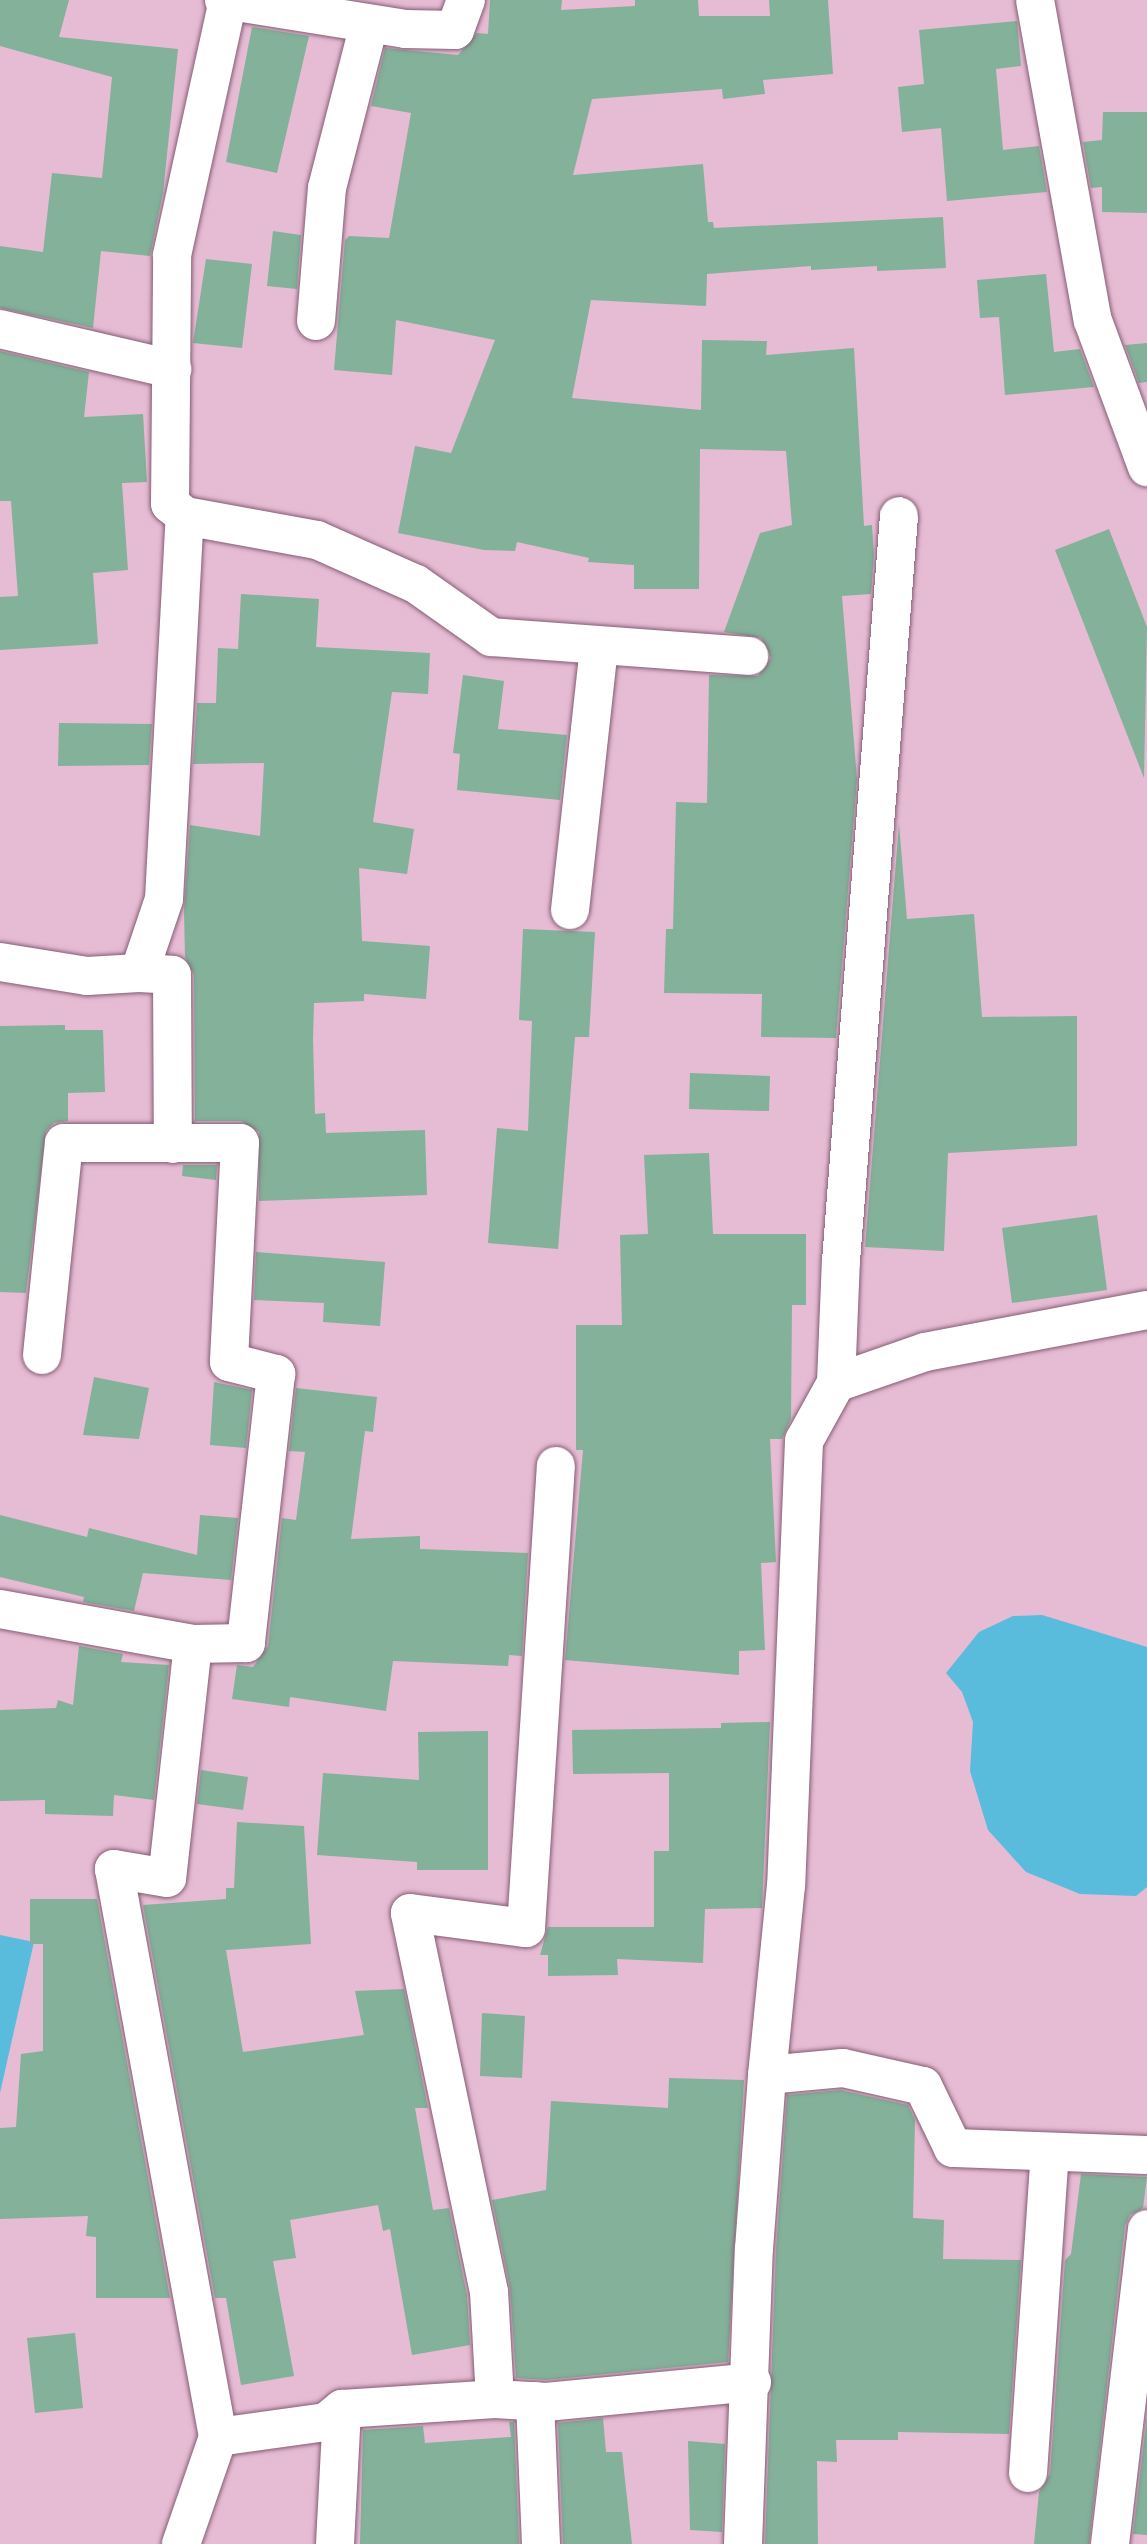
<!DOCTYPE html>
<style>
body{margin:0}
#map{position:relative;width:1147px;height:2544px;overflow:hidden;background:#e6bbd4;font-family:Poppins,sans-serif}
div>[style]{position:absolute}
.water>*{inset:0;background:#5abcdd}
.building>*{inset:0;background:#83b19a}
.roads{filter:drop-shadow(0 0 2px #845e74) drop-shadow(0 0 2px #845e74)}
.street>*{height:38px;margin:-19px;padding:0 19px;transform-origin:19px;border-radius:19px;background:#fff}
.secondary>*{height:38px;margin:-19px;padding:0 19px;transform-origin:19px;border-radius:19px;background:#fff}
span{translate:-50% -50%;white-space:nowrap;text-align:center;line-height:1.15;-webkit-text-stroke:5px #e6bbd4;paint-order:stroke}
</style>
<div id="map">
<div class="water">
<i style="clip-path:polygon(1042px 1615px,1147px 1647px,1147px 1887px,1136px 1896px,1080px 1894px,1026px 1872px,988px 1830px,970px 1771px,973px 1722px,962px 1692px,946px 1673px,979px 1632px,1013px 1616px)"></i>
<i style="clip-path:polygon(0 1935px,34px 1942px,0 2093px)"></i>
</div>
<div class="building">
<i style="clip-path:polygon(0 0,69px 0,59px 37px,178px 49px,163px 193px,150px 256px,101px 251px,93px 328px,0 308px,0 246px,43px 252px,52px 173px,102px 178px,112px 77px,0 46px)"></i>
<i style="clip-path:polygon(490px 0,562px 0,561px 10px,635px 6px,635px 0,698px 0,699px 16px,770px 16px,769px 0,828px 0,833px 74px,763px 80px,765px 94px,723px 99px,722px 89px,592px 99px,573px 175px,703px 164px,708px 222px,713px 222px,714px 228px,943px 217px,946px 268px,877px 271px,877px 266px,811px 270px,811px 266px,707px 274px,706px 306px,591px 300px,572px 398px,701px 410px,702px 340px,767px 341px,766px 355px,854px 348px,864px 526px,872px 525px,874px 555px,871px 594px,842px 596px,857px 779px,836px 1038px,761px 1037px,762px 994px,664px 993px,666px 929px,673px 929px,676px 802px,707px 803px,709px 675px,758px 676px,771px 658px,761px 638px,724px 632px,760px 533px,792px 525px,786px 451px,700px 449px,699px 589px,634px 589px,634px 565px,588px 562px,589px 558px,517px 542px,515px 551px,484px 550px,398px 533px,415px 446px,451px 453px,495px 340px,396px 320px,392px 375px,334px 370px,345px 240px,349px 236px,389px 238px,411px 113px,371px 106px,385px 48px,458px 55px,477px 33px,488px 34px)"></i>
<i style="clip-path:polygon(1017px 21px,1021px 66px,996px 69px,1003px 150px,1039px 146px,1047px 192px,947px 201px,941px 128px,902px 132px,898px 87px,924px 84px,919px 30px)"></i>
<i style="clip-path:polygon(252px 27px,309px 36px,277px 173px,226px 162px)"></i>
<i style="clip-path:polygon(1103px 112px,1147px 112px,1147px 213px,1102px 212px,1102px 187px,1091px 188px,1083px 142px,1102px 140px)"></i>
<i style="clip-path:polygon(273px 231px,301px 235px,297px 289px,267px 286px)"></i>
<i style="clip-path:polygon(206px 259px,252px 264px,242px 348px,193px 343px)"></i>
<i style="clip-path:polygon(1046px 274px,1054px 352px,1080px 349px,1094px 387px,1005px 395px,999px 317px,980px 318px,977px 280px)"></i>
<i style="clip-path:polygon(1147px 343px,1147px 382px,1139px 383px,1125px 345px)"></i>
<i style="clip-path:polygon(0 351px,89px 372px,84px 417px,143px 414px,147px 482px,122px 483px,128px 570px,93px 573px,98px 644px,0 650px,0 597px,18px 596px,11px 501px,0 501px)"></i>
<i style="clip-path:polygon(1109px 529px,1147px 627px,1144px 778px,1055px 550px)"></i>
<i style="clip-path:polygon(241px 594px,319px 599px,316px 647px,430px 653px,428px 694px,392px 692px,373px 822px,414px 829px,407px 874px,359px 868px,362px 941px,430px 946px,426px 999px,364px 994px,364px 1001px,314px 1003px,313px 1039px,315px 1114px,325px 1113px,326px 1133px,425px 1130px,427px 1195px,259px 1201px,259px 1132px,241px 1121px,195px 1121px,194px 975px,185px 957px,184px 910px,190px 825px,260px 836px,264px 763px,193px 764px,197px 703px,216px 703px,218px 648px,238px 649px)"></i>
<i style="clip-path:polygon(463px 675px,504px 681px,498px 729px,567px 735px,560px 800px,457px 790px,460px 754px,453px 753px)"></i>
<i style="clip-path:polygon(59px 723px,152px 724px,149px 765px,58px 766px)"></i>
<i style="clip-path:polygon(899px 824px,907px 919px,974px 914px,982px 1017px,1077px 1016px,1077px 1146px,948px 1153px,944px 1251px,865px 1247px)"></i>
<i style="clip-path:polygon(523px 929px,595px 932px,589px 1037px,575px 1037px,558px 1249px,488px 1243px,497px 1128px,528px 1131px,532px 1021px,519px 1020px)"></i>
<i style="clip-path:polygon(65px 1025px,65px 1030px,103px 1030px,105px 1092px,68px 1093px,68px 1121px,54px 1123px,46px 1131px,26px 1293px,0 1292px,0 1026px)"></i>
<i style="clip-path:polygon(690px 1073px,770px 1076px,769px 1111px,689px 1109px)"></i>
<i style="clip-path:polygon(709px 1153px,713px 1234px,806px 1234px,806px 1305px,792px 1305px,791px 1419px,782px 1439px,770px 1439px,776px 1562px,761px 1563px,765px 1650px,739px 1651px,739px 1675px,565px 1660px,583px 1450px,576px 1450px,576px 1325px,622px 1325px,620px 1235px,648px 1234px,644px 1155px)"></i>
<i style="clip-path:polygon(183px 1165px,217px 1165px,216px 1180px,182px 1176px)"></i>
<i style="clip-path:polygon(1097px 1215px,1107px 1290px,1012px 1303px,1002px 1228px)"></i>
<i style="clip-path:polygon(256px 1252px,385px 1262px,380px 1326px,323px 1322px,324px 1303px,254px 1300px)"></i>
<i style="clip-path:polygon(94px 1377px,149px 1388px,139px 1439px,83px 1435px)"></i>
<i style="clip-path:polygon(214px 1382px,252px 1390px,246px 1448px,210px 1445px)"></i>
<i style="clip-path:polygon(296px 1388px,377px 1397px,373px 1432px,365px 1431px,351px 1539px,420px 1536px,420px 1549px,528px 1553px,522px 1656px,509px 1655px,508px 1666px,393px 1661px,386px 1711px,290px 1697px,289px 1707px,232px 1699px,237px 1665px,253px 1667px,268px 1646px,282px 1518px,296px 1520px,305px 1452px,289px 1451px)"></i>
<i style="clip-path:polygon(0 1515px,87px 1537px,89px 1528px,197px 1555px,200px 1515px,238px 1518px,231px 1580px,143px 1573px,134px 1611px,83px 1602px,84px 1597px,0 1577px)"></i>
<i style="clip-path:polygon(79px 1646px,123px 1654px,121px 1662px,169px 1665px,154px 1800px,114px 1795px,113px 1816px,45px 1814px,45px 1800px,0 1801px,0 1710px,56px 1708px,58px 1700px,73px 1705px)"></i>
<i style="clip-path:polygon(770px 1722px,762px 1908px,705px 1909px,703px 1963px,617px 1959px,618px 1975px,548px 1976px,548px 1955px,540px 1955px,548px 1927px,654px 1927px,654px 1851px,669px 1851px,669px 1773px,573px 1774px,572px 1730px,721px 1728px,721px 1723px)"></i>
<i style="clip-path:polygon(488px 1731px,488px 1870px,417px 1870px,417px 1862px,317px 1855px,323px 1773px,419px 1780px,418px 1732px)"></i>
<i style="clip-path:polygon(201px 1770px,248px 1777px,243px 1810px,197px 1804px)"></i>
<i style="clip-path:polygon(237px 1822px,304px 1826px,311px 1944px,226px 1950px,243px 2052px,364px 2035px,355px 1991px,404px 1989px,428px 2108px,415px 2108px,433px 2210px,449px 2208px,467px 2295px,470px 2345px,412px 2355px,390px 2229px,383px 2231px,378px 2205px,290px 2220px,296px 2258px,273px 2261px,294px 2376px,241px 2385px,226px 2298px,215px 2298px,143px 1905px,226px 1899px,226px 1888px,234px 1888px)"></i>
<i style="clip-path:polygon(30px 1899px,97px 1899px,170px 2298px,96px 2298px,96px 2237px,86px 2236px,88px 2216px,0 2219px,0 2128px,16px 2127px,21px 2054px,43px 2051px,43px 1944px,30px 1944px)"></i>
<i style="clip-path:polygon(482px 2013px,525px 2016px,522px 2078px,480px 2076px)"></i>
<i style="clip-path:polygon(669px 2078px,744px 2080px,728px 2362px,546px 2380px,516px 2378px,510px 2288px,492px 2200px,546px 2190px,551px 2101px,668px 2108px)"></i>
<i style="clip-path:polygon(840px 2090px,908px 2105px,915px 2120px,913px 2218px,944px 2220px,943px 2259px,1021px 2260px,1009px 2434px,898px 2432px,898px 2440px,836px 2440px,837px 2462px,817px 2461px,818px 2544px,765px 2544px,776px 2250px,787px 2095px)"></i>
<i style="clip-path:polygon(1081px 2174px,1147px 2177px,1143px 2208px,1130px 2215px,1125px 2226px,1089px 2544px,1034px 2544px,1039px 2492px,1050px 2474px,1065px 2260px,1071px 2254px)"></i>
<i style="clip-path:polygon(75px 2333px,83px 2408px,35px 2413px,27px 2338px)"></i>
<i style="clip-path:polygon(1147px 2417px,1147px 2535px,1133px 2534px)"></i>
<i style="clip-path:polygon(603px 2418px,606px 2452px,622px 2452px,632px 2544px,563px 2544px,558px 2423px)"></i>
<i style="clip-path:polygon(509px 2422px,514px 2422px,519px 2544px,360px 2544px,363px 2430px,423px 2426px,425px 2443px,511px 2437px)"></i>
<i style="clip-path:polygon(688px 2441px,725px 2444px,722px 2532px,690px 2530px)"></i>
</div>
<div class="roads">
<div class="street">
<i style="left:224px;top:0;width:184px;rotate:9.1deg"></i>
<i style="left:406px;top:29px;width:49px;rotate:1.2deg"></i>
<i style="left:455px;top:30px;width:32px;rotate:-70deg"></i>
<i style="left:316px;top:321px;width:133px;rotate:-85.3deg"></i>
<i style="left:327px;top:188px;width:169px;rotate:-75.6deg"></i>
<i style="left:0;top:329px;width:177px;rotate:13.1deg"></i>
<i style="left:185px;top:516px;width:134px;rotate:10.3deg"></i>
<i style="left:317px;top:540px;width:108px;rotate:24deg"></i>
<i style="left:416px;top:584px;width:92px;rotate:35.2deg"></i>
<i style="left:491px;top:637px;width:259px;rotate:4.2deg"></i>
<i style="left:570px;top:910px;width:264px;rotate:-83.7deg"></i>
<i style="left:0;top:962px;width:88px;rotate:9.1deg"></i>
<i style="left:87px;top:976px;width:52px;rotate:-3.3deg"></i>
<i style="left:139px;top:973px;width:78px;rotate:-71.3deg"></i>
<i style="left:164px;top:899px;width:384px;rotate:-86.9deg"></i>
<i style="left:185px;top:516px;width:19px;rotate:-141deg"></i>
<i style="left:170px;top:504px;width:249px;rotate:-89.5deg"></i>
<i style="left:172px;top:255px;width:260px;rotate:-77.6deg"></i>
<i style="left:139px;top:973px;width:33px;rotate:3deg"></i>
<i style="left:172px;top:975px;width:169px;rotate:89.7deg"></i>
<i style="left:1147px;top:1310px;width:226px;rotate:169.3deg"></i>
<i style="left:925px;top:1352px;width:94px;rotate:160.8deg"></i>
<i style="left:836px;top:1383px;width:66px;rotate:118.9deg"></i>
<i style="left:804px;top:1441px;width:444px;rotate:92.3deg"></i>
<i style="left:786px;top:1885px;width:191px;rotate:95.7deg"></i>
<i style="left:767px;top:2075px;width:76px;rotate:-5.3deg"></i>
<i style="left:843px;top:2068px;width:82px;rotate:12.7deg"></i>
<i style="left:923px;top:2086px;width:69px;rotate:64.2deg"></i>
<i style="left:953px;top:2148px;width:194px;rotate:2.1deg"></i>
<i style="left:42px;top:1355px;width:213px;rotate:-84.1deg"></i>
<i style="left:64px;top:1143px;width:176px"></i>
<i style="left:240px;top:1143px;width:219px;rotate:92.9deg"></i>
<i style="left:229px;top:1362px;width:49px;rotate:14.3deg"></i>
<i style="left:276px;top:1374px;width:271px;rotate:96.4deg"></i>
<i style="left:246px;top:1643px;width:53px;rotate:178.9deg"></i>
<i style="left:836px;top:1383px;width:122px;rotate:-87.7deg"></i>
<i style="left:841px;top:1261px;width:747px;rotate:-85.55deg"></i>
<i style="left:0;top:1609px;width:196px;rotate:10.3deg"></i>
<i style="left:193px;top:1644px;width:235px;rotate:96.3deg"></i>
<i style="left:167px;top:1878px;width:54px;rotate:-170.4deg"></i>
<i style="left:114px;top:1869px;width:577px;rotate:79.62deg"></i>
<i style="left:218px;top:2437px;width:109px;rotate:-7.9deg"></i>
<i style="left:326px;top:2422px;width:21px;rotate:-39deg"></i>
<i style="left:495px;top:2399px;width:107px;rotate:-93.2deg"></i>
<i style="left:489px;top:2292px;width:387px;rotate:-101.8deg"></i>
<i style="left:410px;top:1913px;width:117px;rotate:7.4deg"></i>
<i style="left:526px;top:1928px;width:463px;rotate:-86.3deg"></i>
<i style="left:535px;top:2401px;width:143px;rotate:87.6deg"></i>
<i style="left:1028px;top:2473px;width:321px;rotate:-86.1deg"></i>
<i style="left:181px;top:2544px;width:113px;rotate:-70.9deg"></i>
<i style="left:335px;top:2544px;width:135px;rotate:-87deg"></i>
<i style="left:342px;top:2409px;width:153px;rotate:-3.7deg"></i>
<i style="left:495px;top:2399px;width:51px;rotate:3.4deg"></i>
<i style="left:546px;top:2402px;width:207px;rotate:-5.5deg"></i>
<i style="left:743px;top:2544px;width:295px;rotate:-87.9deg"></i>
<i style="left:754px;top:2249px;width:174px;rotate:-85.7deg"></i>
<i style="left:1110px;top:2544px;width:317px;rotate:-83.3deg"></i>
</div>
<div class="secondary">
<i style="left:1035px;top:0;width:326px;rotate:79.8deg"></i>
<i style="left:1093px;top:321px;width:156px;rotate:69.7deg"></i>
</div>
</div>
</div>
